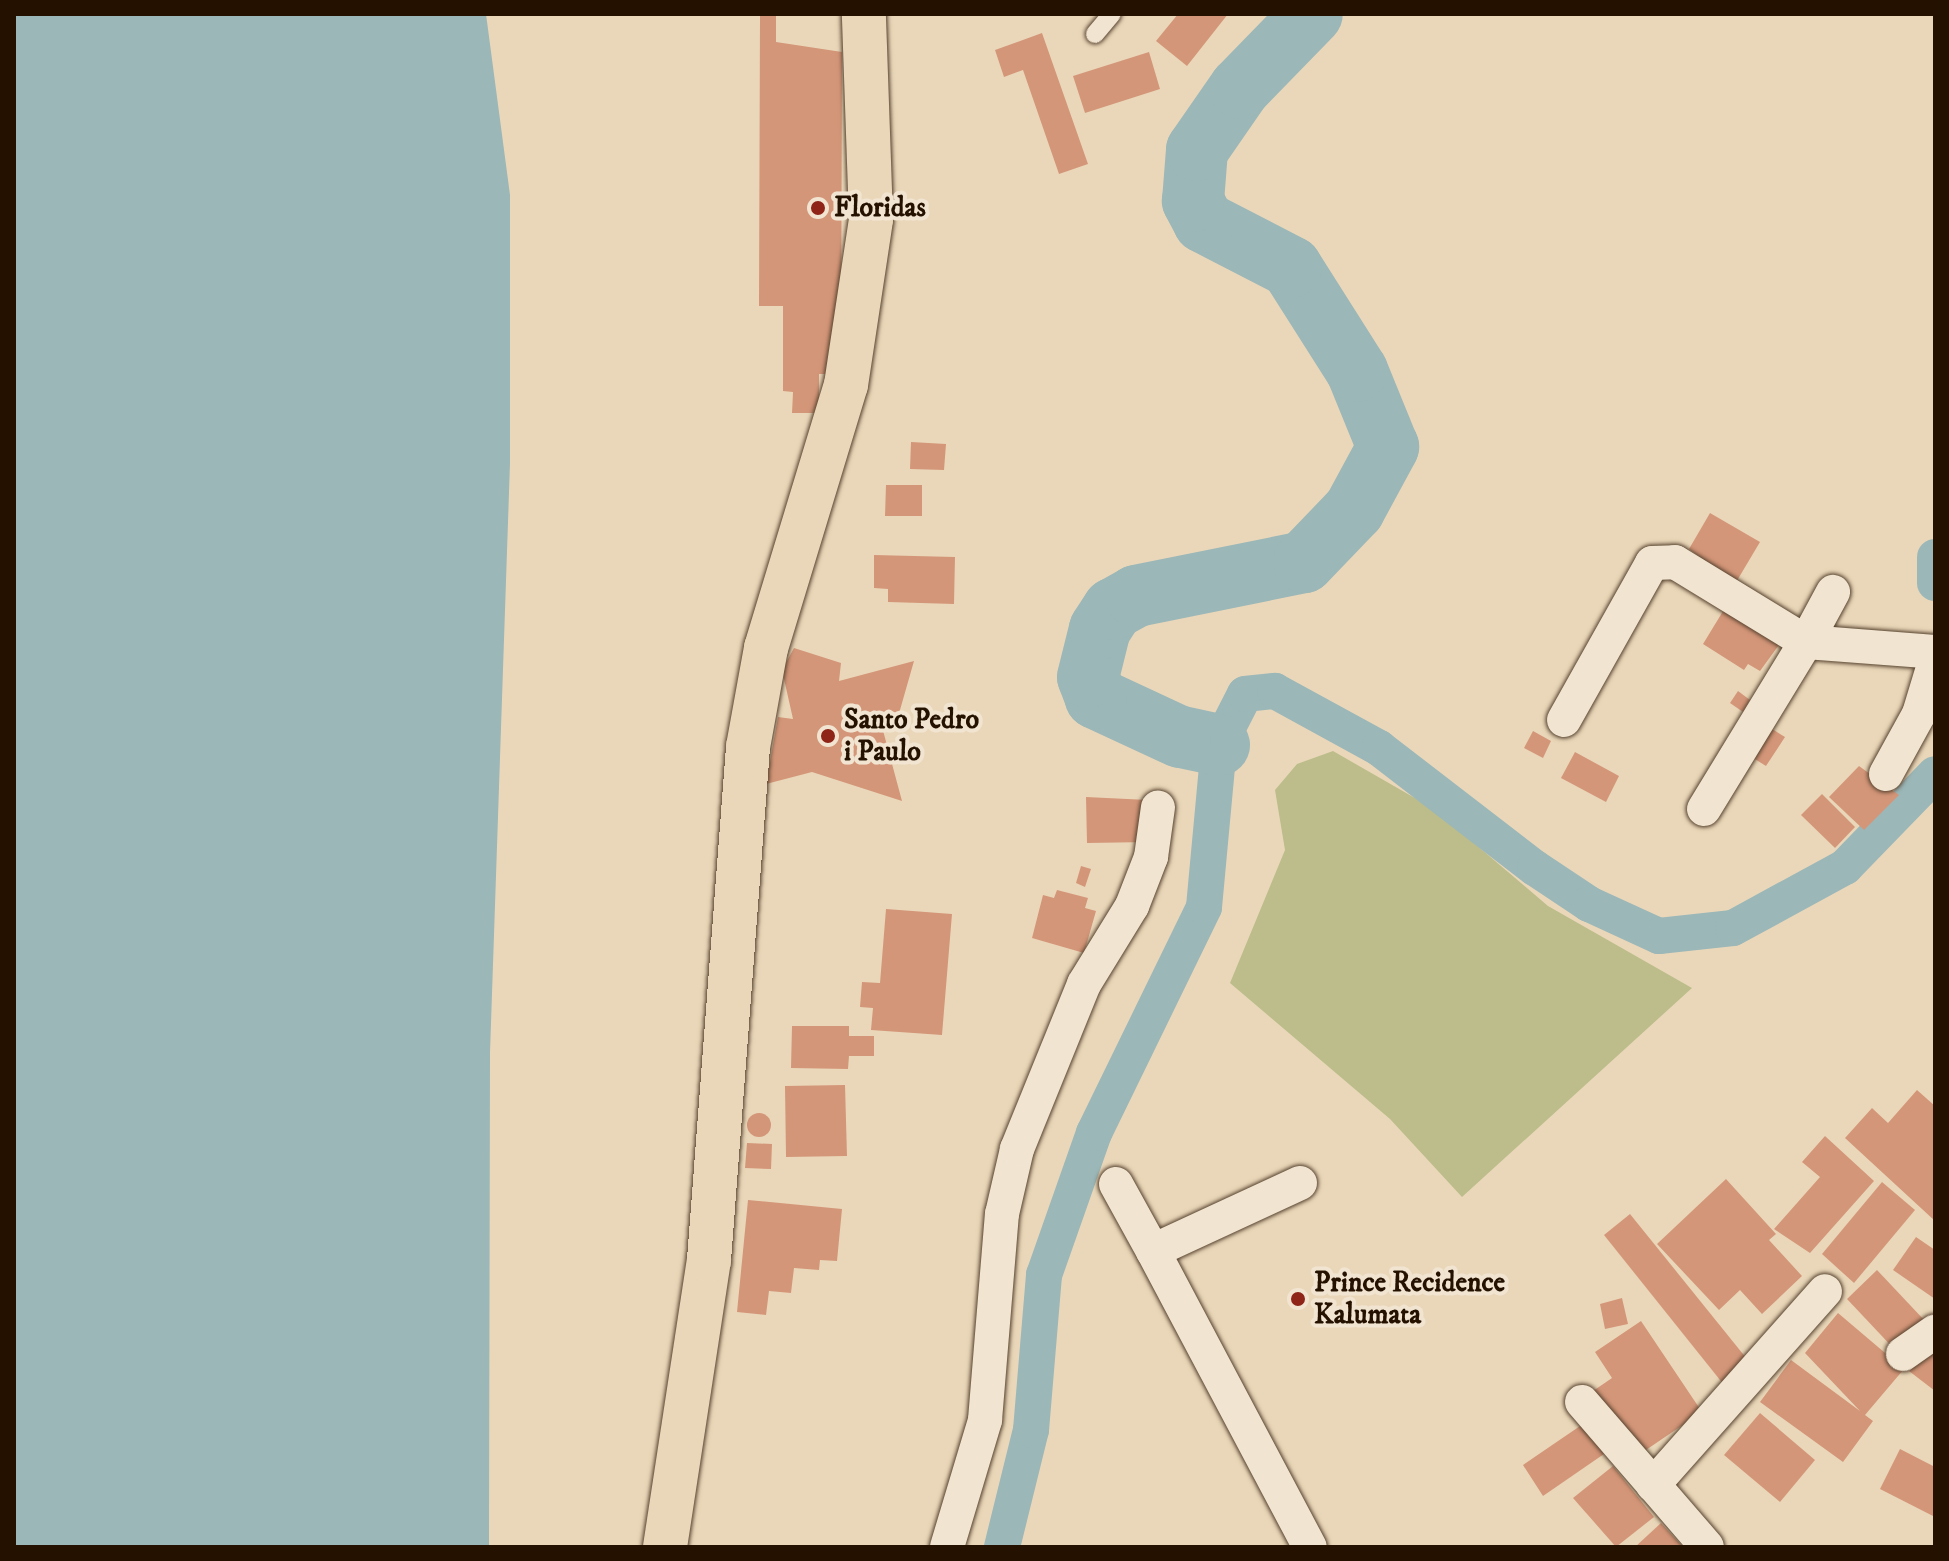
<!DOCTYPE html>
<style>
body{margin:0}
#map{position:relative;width:1949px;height:1561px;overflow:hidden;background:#ead7b9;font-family:"IM FELL DW Pica",serif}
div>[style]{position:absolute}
.green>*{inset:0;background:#bcbd8b}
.water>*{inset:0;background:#9bb7b8}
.canal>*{height:36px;margin:-18px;padding:0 18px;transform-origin:18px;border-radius:18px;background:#9bb7b8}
.river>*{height:62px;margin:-31px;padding:0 31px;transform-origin:31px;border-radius:31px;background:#9bb7b8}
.building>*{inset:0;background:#d49679}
.round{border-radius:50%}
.roads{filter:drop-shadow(0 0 2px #56422e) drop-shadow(0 0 2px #56422e)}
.service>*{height:18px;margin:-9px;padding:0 9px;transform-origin:9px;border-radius:9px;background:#f1e5d2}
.minor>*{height:34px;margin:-17px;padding:0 17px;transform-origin:17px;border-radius:17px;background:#f1e5d2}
.trunk>*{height:44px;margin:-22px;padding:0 22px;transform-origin:22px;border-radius:22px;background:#ead7b9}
.dots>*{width:22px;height:22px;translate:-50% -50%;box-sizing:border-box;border:4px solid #f1e5d2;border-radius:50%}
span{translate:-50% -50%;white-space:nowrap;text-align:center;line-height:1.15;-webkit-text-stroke:8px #f1e5d2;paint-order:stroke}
.poi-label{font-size:28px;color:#251100;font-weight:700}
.left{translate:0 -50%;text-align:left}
.frame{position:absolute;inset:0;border:16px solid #251100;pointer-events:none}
</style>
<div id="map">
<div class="green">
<i style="clip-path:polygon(1333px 751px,1434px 809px,1548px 906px,1692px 988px,1462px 1197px,1390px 1119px,1230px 983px,1285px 850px,1275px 790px,1297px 764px)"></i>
</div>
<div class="water">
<i style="clip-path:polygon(14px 14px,486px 14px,510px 195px,510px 463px,490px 1053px,489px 1547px,14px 1547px)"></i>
</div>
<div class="canal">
<i style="left:1935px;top:557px;width:26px;rotate:90deg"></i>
<i style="left:1002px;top:1547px;width:121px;rotate:-76.1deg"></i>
<i style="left:1031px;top:1430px;width:156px;rotate:-85.2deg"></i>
<i style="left:1044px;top:1275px;width:151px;rotate:-70.6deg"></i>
<i style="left:1094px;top:1133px;width:251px;rotate:-64deg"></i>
<i style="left:1204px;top:907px;width:163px;rotate:-84.7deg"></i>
<i style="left:1219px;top:745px;width:57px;rotate:-63deg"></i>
<i style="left:1245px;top:694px;width:30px;rotate:-6deg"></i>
<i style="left:1275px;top:691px;width:119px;rotate:28.7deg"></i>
<i style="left:1379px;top:748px;width:197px;rotate:37.6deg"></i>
<i style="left:1535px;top:868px;width:65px;rotate:33.7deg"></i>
<i style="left:1589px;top:904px;width:77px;rotate:24.6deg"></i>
<i style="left:1659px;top:936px;width:74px;rotate:-6.2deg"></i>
<i style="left:1733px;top:928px;width:128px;rotate:-28.6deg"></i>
<i style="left:1845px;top:867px;width:129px;rotate:-45.9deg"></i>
</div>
<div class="river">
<i style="left:1219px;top:745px;width:40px;rotate:-168deg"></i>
<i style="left:1180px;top:737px;width:93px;rotate:-155.1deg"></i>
<i style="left:1096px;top:698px;width:22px;rotate:-111deg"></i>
<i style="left:1088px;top:677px;width:49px;rotate:-76deg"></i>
<i style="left:1100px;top:629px;width:24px;rotate:-57deg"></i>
<i style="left:1113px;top:609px;width:26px;rotate:-29deg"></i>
<i style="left:1136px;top:596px;width:171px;rotate:-11.4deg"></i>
<i style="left:1304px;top:562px;width:72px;rotate:-46.1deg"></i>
<i style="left:1354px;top:510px;width:72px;rotate:-61.6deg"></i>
<i style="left:1388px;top:447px;width:82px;rotate:-112.2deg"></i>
<i style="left:1357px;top:371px;width:123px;rotate:-122.4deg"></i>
<i style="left:1291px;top:267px;width:98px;rotate:-152.7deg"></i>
<i style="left:1204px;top:222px;width:24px;rotate:-118deg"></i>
<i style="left:1193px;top:201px;width:51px;rotate:-85.5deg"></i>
<i style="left:1197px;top:150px;width:75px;rotate:-55.3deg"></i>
<i style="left:1240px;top:88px;width:103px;rotate:-45.8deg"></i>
</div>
<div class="building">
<i style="clip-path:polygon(760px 14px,776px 14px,776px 42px,842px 52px,841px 374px,819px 374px,819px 413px,792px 413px,793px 392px,783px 391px,783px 306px,759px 306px)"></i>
<i style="clip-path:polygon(1178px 14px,1228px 14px,1187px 66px,1156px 41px)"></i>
<i style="clip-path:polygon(1042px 33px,1088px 164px,1059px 174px,1023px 70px,1004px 77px,995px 50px)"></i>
<i style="clip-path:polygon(1149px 52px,1160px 89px,1085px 113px,1073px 76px)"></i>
<i style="clip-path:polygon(911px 442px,946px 444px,944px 470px,910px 469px)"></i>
<i style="clip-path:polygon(886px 485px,922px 485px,922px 516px,885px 516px)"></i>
<i style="clip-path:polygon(1710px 513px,1760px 542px,1735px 584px,1689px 549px)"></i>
<i style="clip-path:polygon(874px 555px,955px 557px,954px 604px,888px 602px,888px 589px,874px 588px)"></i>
<i style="clip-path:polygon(1728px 603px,1784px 638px,1760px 671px,1748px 664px,1744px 670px,1703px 644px)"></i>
<i style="clip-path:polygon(794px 648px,841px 663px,839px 681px,914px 661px,896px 724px,881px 723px,902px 801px,812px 772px,766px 784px,778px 717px,793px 719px,782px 670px)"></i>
<i style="clip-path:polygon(1738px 691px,1750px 700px,1743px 712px,1730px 703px)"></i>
<i style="clip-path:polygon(1769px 727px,1785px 737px,1766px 766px,1750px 756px)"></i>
<i style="clip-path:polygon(1533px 731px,1551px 741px,1543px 758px,1524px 748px)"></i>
<i style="clip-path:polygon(1575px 752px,1619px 776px,1606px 802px,1561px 778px)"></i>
<i style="clip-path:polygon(1859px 766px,1899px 795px,1864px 830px,1829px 797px)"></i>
<i style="clip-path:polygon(1822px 794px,1855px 827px,1835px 848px,1801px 815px)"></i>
<i style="clip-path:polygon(1086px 797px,1148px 800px,1149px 842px,1087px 843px)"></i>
<i style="clip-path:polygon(1081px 866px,1091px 869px,1085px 887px,1076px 883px)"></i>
<i style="clip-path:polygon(1057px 890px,1088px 898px,1085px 908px,1096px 911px,1084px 953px,1032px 938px,1043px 895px,1054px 898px)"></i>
<i style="clip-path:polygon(886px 909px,952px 914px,942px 1035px,871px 1030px,873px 1008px,860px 1007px,862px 982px,880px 983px)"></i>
<i style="clip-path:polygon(792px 1026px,849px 1026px,849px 1036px,874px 1036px,874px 1056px,849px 1056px,848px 1069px,791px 1068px)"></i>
<i style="clip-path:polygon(845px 1085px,847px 1156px,786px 1157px,785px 1086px)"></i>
<i style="clip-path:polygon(1917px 1090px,1935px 1106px,1935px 1221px,1845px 1138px,1872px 1108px,1888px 1123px)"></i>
<i class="round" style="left:747px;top:1113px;width:24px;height:24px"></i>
<i style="clip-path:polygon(1825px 1136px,1874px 1181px,1810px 1253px,1774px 1229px,1820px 1177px,1802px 1162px)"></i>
<i style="clip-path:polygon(747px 1143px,772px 1144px,771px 1169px,745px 1168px)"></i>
<i style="clip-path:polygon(1726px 1179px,1776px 1234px,1769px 1240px,1802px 1276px,1762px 1314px,1740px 1290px,1719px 1310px,1657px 1244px)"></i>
<i style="clip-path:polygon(1882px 1182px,1915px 1210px,1854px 1283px,1822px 1254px)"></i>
<i style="clip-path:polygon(748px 1200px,842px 1209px,837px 1261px,820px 1260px,819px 1270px,794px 1268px,791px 1293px,769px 1291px,766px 1315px,737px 1312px)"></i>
<i style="clip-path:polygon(1630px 1214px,1751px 1364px,1724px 1385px,1604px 1235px)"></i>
<i style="clip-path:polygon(1916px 1237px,1935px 1250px,1935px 1299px,1893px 1270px)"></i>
<i style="clip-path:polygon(1877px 1270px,1926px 1322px,1896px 1351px,1847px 1299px)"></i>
<i style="clip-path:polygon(1622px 1298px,1628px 1324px,1605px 1329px,1600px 1304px)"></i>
<i style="clip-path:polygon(1838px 1313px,1904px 1369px,1865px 1415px,1873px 1421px,1843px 1462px,1760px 1402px,1791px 1360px,1860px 1411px,1805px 1353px)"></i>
<i style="clip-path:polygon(1641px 1321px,1702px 1412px,1637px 1456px,1593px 1391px,1612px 1378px,1595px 1352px)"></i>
<i style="clip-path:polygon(1931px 1343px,1935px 1346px,1935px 1391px,1909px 1371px)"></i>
<i style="clip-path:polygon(1760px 1413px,1815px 1460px,1780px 1502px,1724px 1455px)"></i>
<i style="clip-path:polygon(1583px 1424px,1604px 1454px,1543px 1496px,1523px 1465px)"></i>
<i style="clip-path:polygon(1900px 1449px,1935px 1467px,1935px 1517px,1880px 1489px)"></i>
<i style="clip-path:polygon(1613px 1466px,1654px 1517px,1616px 1547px,1573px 1498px)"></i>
<i style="clip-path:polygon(1661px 1523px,1683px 1547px,1635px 1547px)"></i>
</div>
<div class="roads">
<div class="service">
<i style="left:1095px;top:34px;width:26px;rotate:-50deg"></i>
</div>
<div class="minor">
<i style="left:1564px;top:720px;width:180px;rotate:-60.7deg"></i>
<i style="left:1652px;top:563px;width:23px;rotate:-2deg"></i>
<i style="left:1675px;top:562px;width:153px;rotate:31.4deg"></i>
<i style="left:1806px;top:642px;width:57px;rotate:-61.6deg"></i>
<i style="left:1886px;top:774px;width:68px;rotate:-61.2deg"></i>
<i style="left:1919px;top:714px;width:55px;rotate:-73.2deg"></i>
<i style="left:1704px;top:809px;width:196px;rotate:-58.6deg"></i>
<i style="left:1806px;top:642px;width:129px;rotate:4.4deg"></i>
<i style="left:1300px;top:1183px;width:162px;rotate:155.2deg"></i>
<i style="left:1153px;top:1251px;width:335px;rotate:62.1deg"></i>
<i style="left:1116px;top:1184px;width:77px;rotate:61.1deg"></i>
<i style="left:1903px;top:1354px;width:39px;rotate:-35deg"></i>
<i style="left:1582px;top:1402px;width:191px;rotate:49.2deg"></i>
<i style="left:1653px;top:1485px;width:259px;rotate:-48.4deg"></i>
<i style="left:947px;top:1547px;width:133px;rotate:-73.3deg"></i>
<i style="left:985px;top:1420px;width:207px;rotate:-85.3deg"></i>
<i style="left:1002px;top:1214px;width:67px;rotate:-77deg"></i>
<i style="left:1017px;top:1149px;width:178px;rotate:-67.9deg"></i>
<i style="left:1084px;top:984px;width:92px;rotate:-58.4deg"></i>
<i style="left:1132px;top:906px;width:53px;rotate:-68.8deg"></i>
<i style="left:1151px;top:857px;width:50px;rotate:-82deg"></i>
</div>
<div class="trunk">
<i style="left:665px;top:1547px;width:290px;rotate:-81.3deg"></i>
<i style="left:709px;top:1260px;width:514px;rotate:-85.65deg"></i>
<i style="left:748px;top:747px;width:101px;rotate:-79.7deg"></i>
<i style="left:766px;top:648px;width:275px;rotate:-73.1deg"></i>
<i style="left:846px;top:385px;width:168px;rotate:-81.4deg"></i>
<i style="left:871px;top:219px;width:205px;rotate:-92deg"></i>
</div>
</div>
<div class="dots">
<i style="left:818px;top:208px;background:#8f2418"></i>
<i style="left:828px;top:736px;background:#8f2418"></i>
<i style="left:1298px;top:1299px;background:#8f2418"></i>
</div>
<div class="poi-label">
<span class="left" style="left:834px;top:208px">Floridas</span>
<span class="left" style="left:844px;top:736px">Santo Pedro<br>i Paulo</span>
<span class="left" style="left:1314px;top:1299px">Prince Recidence<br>Kalumata</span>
</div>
<div class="frame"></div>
</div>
